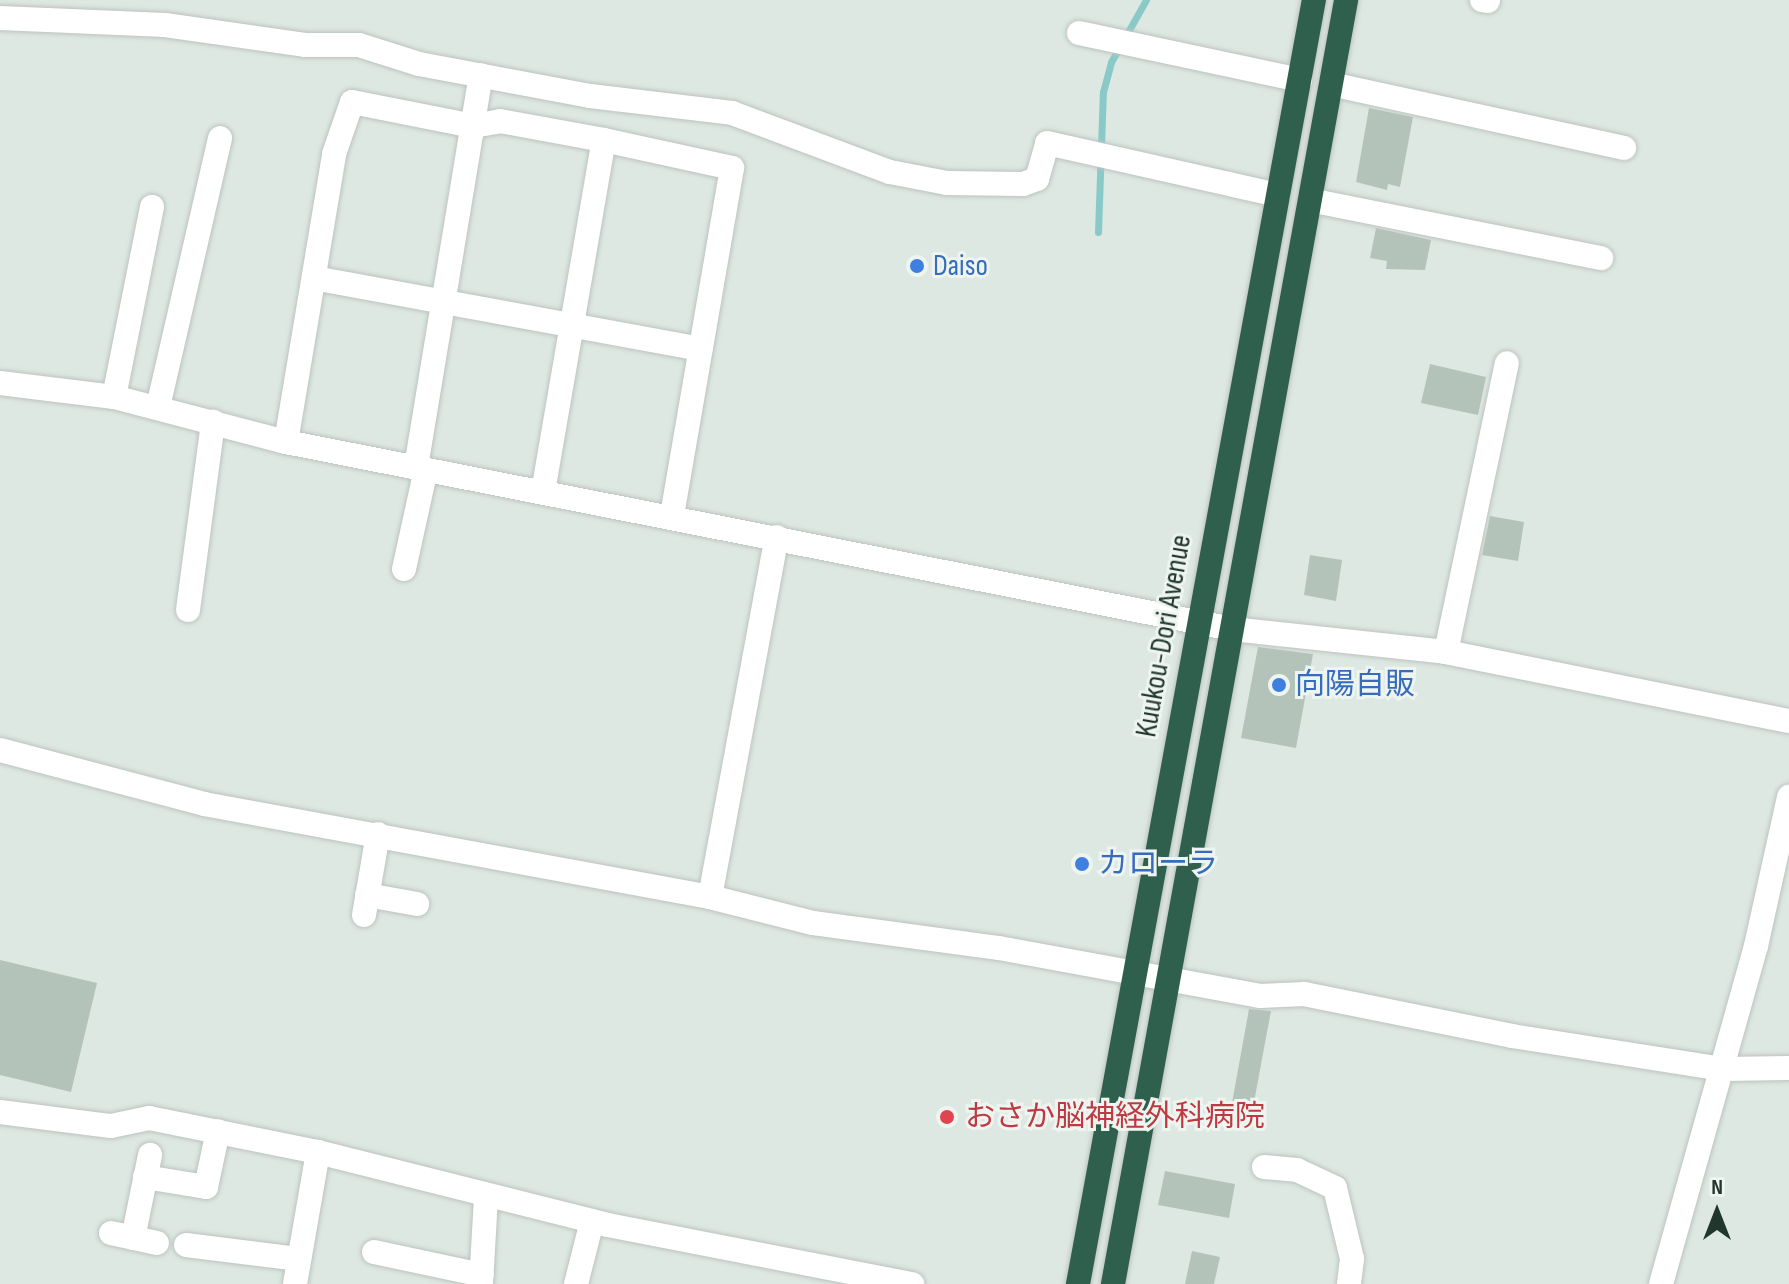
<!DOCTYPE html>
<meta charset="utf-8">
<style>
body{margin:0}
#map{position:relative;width:1789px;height:1284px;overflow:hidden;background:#dee8e2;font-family:"Sofia Sans Condensed","Noto Sans JP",sans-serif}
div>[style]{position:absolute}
.stream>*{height:7px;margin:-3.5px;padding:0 3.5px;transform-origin:3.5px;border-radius:3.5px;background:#89cac9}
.building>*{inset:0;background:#b4c3ba}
.roads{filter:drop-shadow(0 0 2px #bcc3c0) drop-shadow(0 0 2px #bcc3c0)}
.minor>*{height:24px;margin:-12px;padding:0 12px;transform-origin:12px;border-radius:12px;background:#fff}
.highway>*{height:24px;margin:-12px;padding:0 12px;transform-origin:12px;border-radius:12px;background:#2f604d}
.dots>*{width:22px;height:22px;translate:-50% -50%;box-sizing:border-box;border:4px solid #eef5f0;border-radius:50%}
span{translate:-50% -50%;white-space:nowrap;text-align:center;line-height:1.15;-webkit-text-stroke:6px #eef5f0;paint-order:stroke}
.shop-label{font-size:30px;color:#366cbe}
.left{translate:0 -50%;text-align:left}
.street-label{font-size:30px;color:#21362d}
.health-label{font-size:30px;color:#be3a42}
.north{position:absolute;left:1677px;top:1172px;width:80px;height:80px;-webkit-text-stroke:6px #eef5f0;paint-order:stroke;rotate:0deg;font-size:22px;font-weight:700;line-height:32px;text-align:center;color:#21362d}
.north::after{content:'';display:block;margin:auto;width:28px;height:36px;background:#21362d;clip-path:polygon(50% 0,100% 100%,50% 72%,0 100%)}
</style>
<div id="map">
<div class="stream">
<i style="left:1098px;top:232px;width:140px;rotate:-88deg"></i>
<i style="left:1103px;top:92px;width:31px;rotate:-75deg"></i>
<i style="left:1111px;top:62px;width:71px;rotate:-60.6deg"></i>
</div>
<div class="building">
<i style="clip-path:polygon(1369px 108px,1413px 117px,1400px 187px,1388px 184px,1387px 190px,1356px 182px)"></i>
<i style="clip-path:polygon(1376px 228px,1431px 240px,1425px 270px,1386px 269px,1387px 261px,1370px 258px)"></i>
<i style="clip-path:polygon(1430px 364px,1486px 377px,1478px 415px,1421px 403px)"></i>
<i style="clip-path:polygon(1490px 516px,1524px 522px,1518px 561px,1482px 555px)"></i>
<i style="clip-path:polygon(1310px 555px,1342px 560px,1336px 601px,1304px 595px)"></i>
<i style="clip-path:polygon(1258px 647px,1313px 654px,1296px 748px,1241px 738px)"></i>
<i style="clip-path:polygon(0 960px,97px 983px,71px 1092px,0 1075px)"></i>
<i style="clip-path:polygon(1249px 1009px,1271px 1011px,1251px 1118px,1230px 1114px)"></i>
<i style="clip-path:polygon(1165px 1171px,1235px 1184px,1229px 1218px,1158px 1205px)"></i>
<i style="clip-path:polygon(1192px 1251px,1220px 1257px,1214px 1284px,1185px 1284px)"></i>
</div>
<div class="roads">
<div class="minor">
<i style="left:1482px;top:0;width:6px;rotate:9deg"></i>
<i style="left:0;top:18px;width:165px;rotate:2.4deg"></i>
<i style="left:165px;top:25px;width:141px;rotate:8.1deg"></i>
<i style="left:305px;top:45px;width:54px"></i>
<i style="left:359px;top:45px;width:63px;rotate:17.6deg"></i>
<i style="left:419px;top:64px;width:174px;rotate:10.6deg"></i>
<i style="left:590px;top:96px;width:143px;rotate:6.8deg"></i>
<i style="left:732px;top:113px;width:169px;rotate:20.5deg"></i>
<i style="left:890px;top:172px;width:58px;rotate:10.9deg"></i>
<i style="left:947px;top:183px;width:76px;rotate:0.8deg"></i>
<i style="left:1023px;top:184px;width:15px;rotate:-20deg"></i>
<i style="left:1037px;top:179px;width:37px;rotate:-74deg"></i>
<i style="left:1047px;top:143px;width:237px;rotate:12.7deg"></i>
<i style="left:1079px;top:33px;width:226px;rotate:12deg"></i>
<i style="left:1331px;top:84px;width:300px;rotate:12.3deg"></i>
<i style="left:1310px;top:200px;width:297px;rotate:11.3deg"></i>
<i style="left:314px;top:278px;width:393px;rotate:10.4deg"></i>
<i style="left:0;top:383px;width:115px;rotate:7deg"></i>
<i style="left:114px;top:397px;width:178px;rotate:14.7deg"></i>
<i style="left:286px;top:442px;width:964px;rotate:11.18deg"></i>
<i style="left:1232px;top:629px;width:215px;rotate:6.1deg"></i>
<i style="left:1446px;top:652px;width:350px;rotate:11.4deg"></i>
<i style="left:114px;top:397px;width:194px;rotate:-78.7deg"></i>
<i style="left:158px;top:407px;width:276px;rotate:-77deg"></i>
<i style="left:286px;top:442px;width:292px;rotate:-80.5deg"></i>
<i style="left:334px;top:154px;width:55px;rotate:-70.9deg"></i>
<i style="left:352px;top:102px;width:123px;rotate:11.2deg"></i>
<i style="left:473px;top:126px;width:27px;rotate:-10deg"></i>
<i style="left:500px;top:121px;width:106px;rotate:10.4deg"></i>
<i style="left:604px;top:140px;width:131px;rotate:12.3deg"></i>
<i style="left:732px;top:168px;width:354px;rotate:99.8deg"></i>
<i style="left:416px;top:467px;width:397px;rotate:-80.6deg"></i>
<i style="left:543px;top:492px;width:357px;rotate:-80.2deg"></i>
<i style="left:404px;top:569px;width:102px;rotate:-77.6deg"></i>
<i style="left:188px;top:610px;width:190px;rotate:-82.4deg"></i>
<i style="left:1446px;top:652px;width:295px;rotate:-78.1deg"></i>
<i style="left:0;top:750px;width:211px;rotate:14.8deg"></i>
<i style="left:204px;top:804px;width:514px;rotate:10.41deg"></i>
<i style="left:710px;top:897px;width:106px;rotate:14.2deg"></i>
<i style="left:813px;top:923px;width:188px;rotate:7.7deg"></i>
<i style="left:999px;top:948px;width:265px;rotate:10.4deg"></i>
<i style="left:1260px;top:996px;width:44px;rotate:-2.6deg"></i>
<i style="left:1304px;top:994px;width:212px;rotate:11.4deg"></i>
<i style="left:1512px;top:1036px;width:214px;rotate:8.9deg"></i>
<i style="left:1723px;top:1069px;width:66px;rotate:-0.9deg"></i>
<i style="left:367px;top:895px;width:51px;rotate:10.2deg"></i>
<i style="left:710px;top:897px;width:366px;rotate:-79.5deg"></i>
<i style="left:364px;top:915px;width:82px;rotate:-80.2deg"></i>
<i style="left:0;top:1112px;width:112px;rotate:7.2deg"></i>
<i style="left:111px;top:1126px;width:39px;rotate:-12deg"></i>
<i style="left:149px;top:1118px;width:172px;rotate:11.4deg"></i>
<i style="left:318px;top:1152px;width:299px;rotate:14.1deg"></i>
<i style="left:608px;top:1225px;width:310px;rotate:11deg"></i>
<i style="left:1264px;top:1167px;width:33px;rotate:5deg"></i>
<i style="left:1297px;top:1170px;width:42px;rotate:25.3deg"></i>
<i style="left:1335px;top:1188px;width:73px;rotate:76.5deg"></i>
<i style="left:1352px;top:1259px;width:25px;rotate:97deg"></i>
<i style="left:145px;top:1177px;width:62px;rotate:9.3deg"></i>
<i style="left:206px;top:1187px;width:57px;rotate:-77.9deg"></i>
<i style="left:111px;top:1233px;width:47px;rotate:12.3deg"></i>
<i style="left:133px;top:1238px;width:85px;rotate:-78.4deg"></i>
<i style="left:186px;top:1245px;width:114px;rotate:7.1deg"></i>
<i style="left:374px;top:1252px;width:110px;rotate:12deg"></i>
<i style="left:295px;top:1284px;width:134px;rotate:-80.1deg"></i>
<i style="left:481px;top:1284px;width:86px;rotate:-86.7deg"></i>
<i style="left:576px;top:1284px;width:65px;rotate:-75.7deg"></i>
<i style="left:1661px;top:1284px;width:351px;rotate:-74.3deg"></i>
<i style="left:1756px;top:946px;width:153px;rotate:-77.5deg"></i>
</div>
<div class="highway">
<i style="left:1078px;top:1284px;width:1306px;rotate:-79.59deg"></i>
<i style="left:1113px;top:1284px;width:1305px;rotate:-79.71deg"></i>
</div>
</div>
<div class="dots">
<i style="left:917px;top:266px;background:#3f7fe0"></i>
<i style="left:1279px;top:685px;background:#3f7fe0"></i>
<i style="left:1082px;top:864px;background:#3f7fe0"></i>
<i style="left:947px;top:1117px;background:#e0444e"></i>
</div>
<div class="shop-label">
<span class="left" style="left:933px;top:266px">Daiso</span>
<span class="left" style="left:1295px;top:685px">向陽自販</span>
<span class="left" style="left:1098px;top:864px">カローラ</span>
</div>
<div class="street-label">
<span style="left:1164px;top:636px;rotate:-80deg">Kuukou-Dori Avenue</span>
</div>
<div class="health-label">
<span class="left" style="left:965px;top:1117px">おさか脳神経外科病院</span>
</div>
<div class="north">N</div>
</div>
